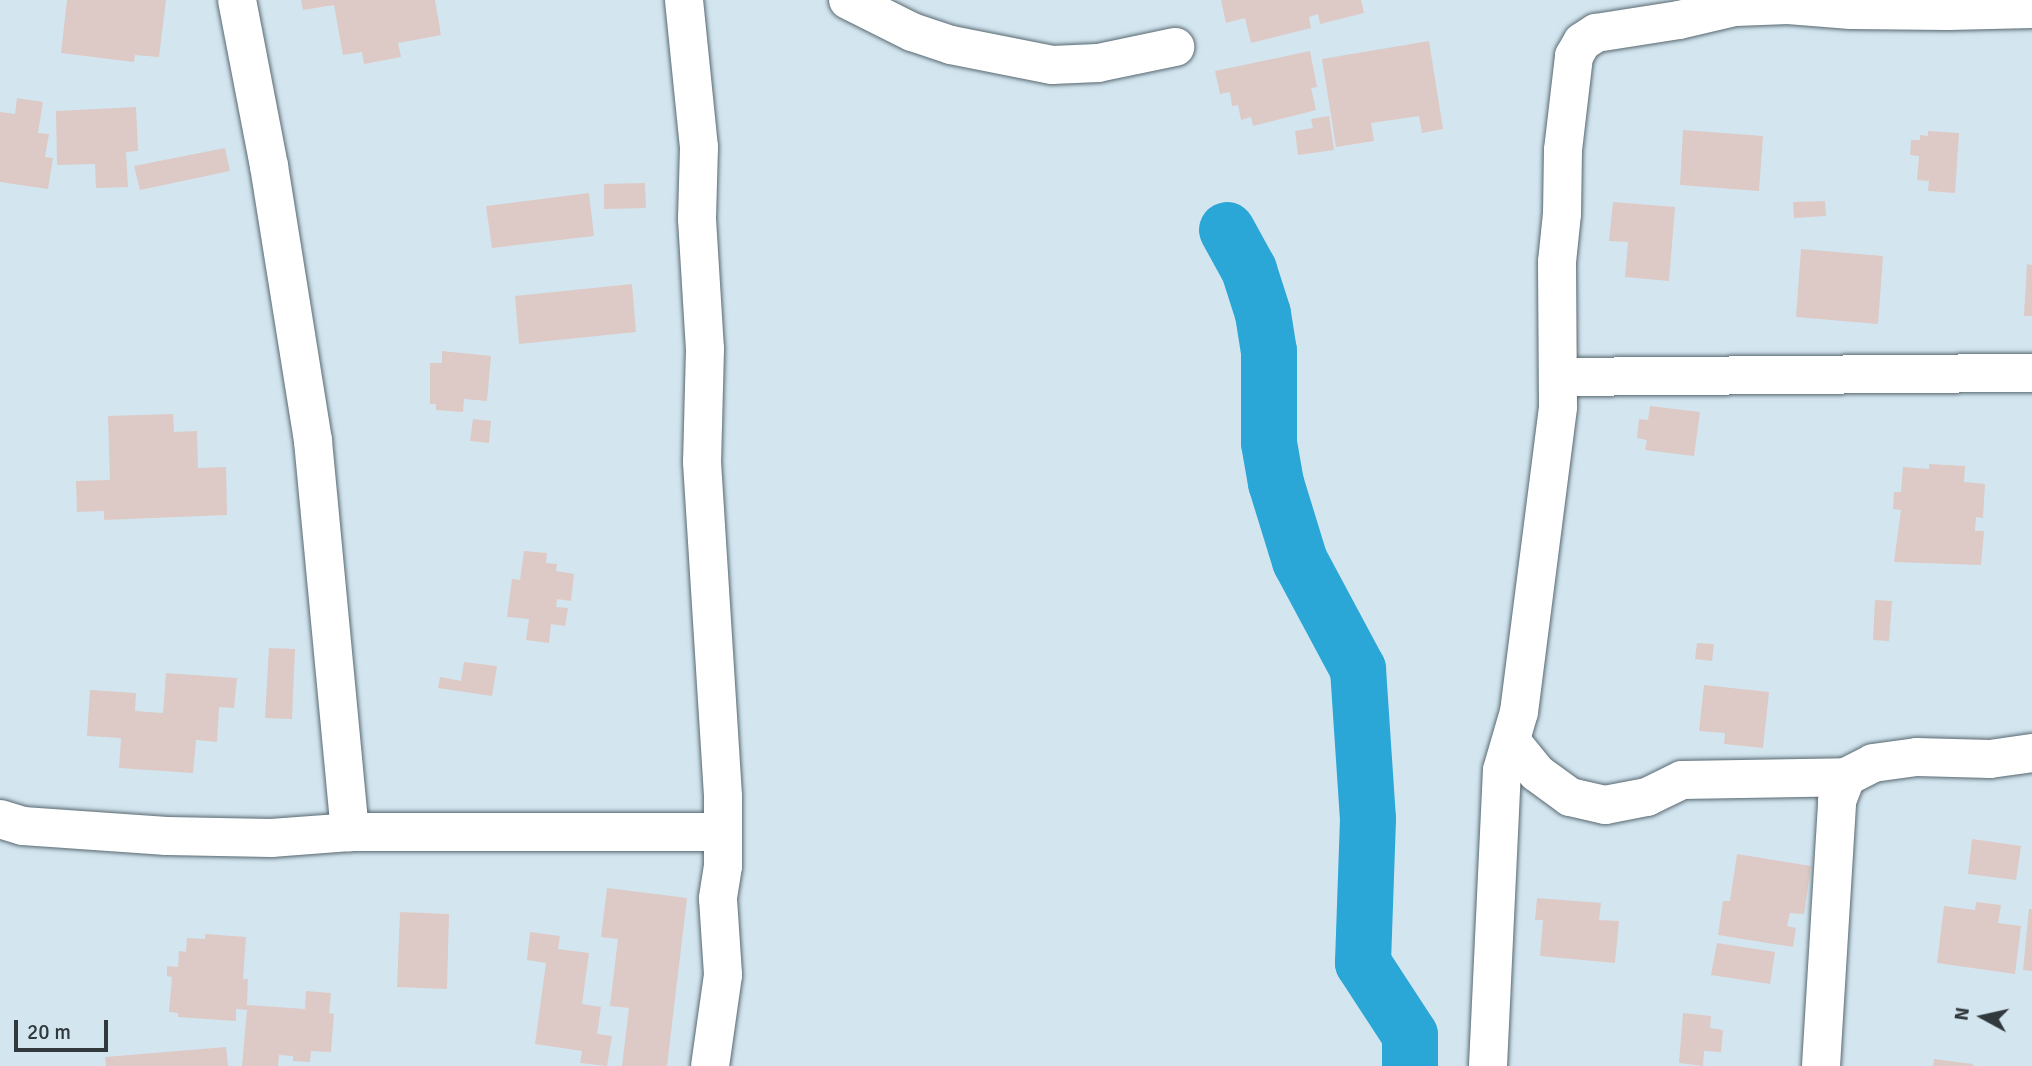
<!DOCTYPE html>
<style>
body{margin:0}
#map{position:relative;width:2032px;height:1066px;overflow:hidden;background:#d3e6f0;font-family:Signika,sans-serif}
div>[style]{position:absolute}
.river>*{height:56px;margin:-28px;padding:0 28px;transform-origin:28px;border-radius:28px;background:#2ba7d7}
.building>*{inset:0;background:#ddc9c5}
.roads{filter:drop-shadow(0 0 2px #586870) drop-shadow(0 0 2px #586870)}
.minor>*{height:38px;margin:-19px;padding:0 19px;transform-origin:19px;border-radius:19px;background:#fff}
span{translate:-50% -50%;white-space:nowrap;text-align:center;line-height:1.15;-webkit-text-stroke:5px #d3e6f0;paint-order:stroke}
.north{position:absolute;left:1948px;top:982px;width:70px;height:70px;-webkit-text-stroke:5px #d3e6f0;paint-order:stroke;rotate:278deg;font-size:19px;font-weight:700;line-height:28px;text-align:center;color:#31393c}
.north::after{content:'';display:block;margin:auto;width:24px;height:32px;background:#31393c;clip-path:polygon(50% 0,100% 100%,50% 72%,0 100%)}
.scale{position:absolute;left:14px;top:1020px;width:94px;height:32px;box-sizing:border-box;border:4px solid #31393c;border-top:0;padding-left:9px;font-size:21px;line-height:24px;white-space:nowrap;color:#31393c;-webkit-text-stroke:5px #d3e6f0;paint-order:stroke}
</style>
<div id="map">
<div class="river">
<i style="left:1227px;top:230px;width:46px;rotate:61.2deg"></i>
<i style="left:1249px;top:270px;width:46px;rotate:72.3deg"></i>
<i style="left:1263px;top:314px;width:37px;rotate:81deg"></i>
<i style="left:1269px;top:351px;width:92px;rotate:90deg"></i>
<i style="left:1269px;top:443px;width:41px;rotate:80.1deg"></i>
<i style="left:1276px;top:483px;width:82px;rotate:72.9deg"></i>
<i style="left:1300px;top:561px;width:123px;rotate:61.8deg"></i>
<i style="left:1358px;top:669px;width:150px;rotate:86.2deg"></i>
<i style="left:1368px;top:819px;width:144px;rotate:92deg"></i>
<i style="left:1363px;top:963px;width:86px;rotate:56.9deg"></i>
<i style="left:1410px;top:1035px;width:31px;rotate:90deg"></i>
</div>
<div class="building">
<i style="clip-path:polygon(67px 0,166px 0,159px 57px,135px 55px,134px 62px,61px 53px)"></i>
<i style="clip-path:polygon(301px 0,435px 0,441px 35px,398px 43px,401px 57px,364px 64px,362px 52px,343px 55px,334px 5px,303px 10px)"></i>
<i style="clip-path:polygon(1221px 0,1361px 0,1364px 13px,1320px 24px,1318px 14px,1309px 17px,1311px 28px,1251px 43px,1245px 18px,1226px 23px)"></i>
<i style="clip-path:polygon(1429px 41px,1443px 129px,1422px 133px,1419px 116px,1371px 123px,1374px 141px,1336px 147px,1322px 59px)"></i>
<i style="clip-path:polygon(1310px 51px,1317px 87px,1311px 88px,1316px 110px,1253px 126px,1251px 117px,1241px 120px,1238px 105px,1232px 106px,1230px 92px,1220px 94px,1215px 71px)"></i>
<i style="clip-path:polygon(17px 98px,43px 102px,38px 133px,49px 134px,45px 157px,53px 158px,48px 189px,0 182px,0 112px,15px 114px)"></i>
<i style="clip-path:polygon(136px 107px,138px 151px,126px 152px,128px 187px,96px 188px,95px 164px,57px 165px,56px 111px)"></i>
<i style="clip-path:polygon(1329px 116px,1334px 150px,1298px 155px,1295px 131px,1313px 128px,1311px 119px)"></i>
<i style="clip-path:polygon(1683px 130px,1763px 136px,1759px 191px,1680px 185px)"></i>
<i style="clip-path:polygon(1928px 131px,1959px 133px,1955px 193px,1928px 191px,1929px 181px,1917px 180px,1919px 156px,1910px 155px,1911px 140px,1920px 140px,1920px 135px,1928px 136px)"></i>
<i style="clip-path:polygon(225px 148px,230px 171px,140px 190px,134px 166px)"></i>
<i style="clip-path:polygon(645px 183px,646px 208px,604px 209px,604px 184px)"></i>
<i style="clip-path:polygon(589px 193px,594px 236px,492px 248px,486px 206px)"></i>
<i style="clip-path:polygon(1825px 201px,1826px 216px,1794px 218px,1793px 202px)"></i>
<i style="clip-path:polygon(1613px 202px,1675px 207px,1669px 281px,1625px 277px,1628px 242px,1609px 241px)"></i>
<i style="clip-path:polygon(1801px 249px,1883px 256px,1878px 324px,1796px 317px)"></i>
<i style="clip-path:polygon(2027px 264px,2032px 265px,2032px 316px,2024px 316px)"></i>
<i style="clip-path:polygon(632px 284px,636px 332px,519px 344px,515px 296px)"></i>
<i style="clip-path:polygon(442px 351px,491px 356px,487px 401px,464px 399px,463px 412px,436px 410px,436px 404px,430px 404px,430px 363px,442px 363px)"></i>
<i style="clip-path:polygon(1650px 406px,1700px 412px,1694px 456px,1645px 450px,1647px 440px,1637px 438px,1639px 419px,1648px 420px)"></i>
<i style="clip-path:polygon(173px 414px,174px 432px,197px 431px,198px 468px,226px 467px,227px 515px,104px 520px,104px 511px,77px 512px,76px 481px,110px 480px,108px 416px)"></i>
<i style="clip-path:polygon(473px 419px,491px 421px,489px 443px,470px 441px)"></i>
<i style="clip-path:polygon(1929px 464px,1965px 466px,1964px 482px,1985px 484px,1983px 518px,1976px 517px,1975px 531px,1984px 531px,1981px 565px,1894px 562px,1901px 510px,1893px 509px,1894px 492px,1901px 492px,1903px 467px,1929px 469px)"></i>
<i style="clip-path:polygon(524px 551px,547px 553px,546px 563px,557px 564px,556px 571px,574px 574px,571px 601px,557px 599px,556px 607px,568px 608px,565px 626px,551px 624px,549px 643px,526px 640px,529px 619px,507px 617px,512px 579px,520px 580px)"></i>
<i style="clip-path:polygon(1875px 600px,1892px 601px,1889px 641px,1873px 640px)"></i>
<i style="clip-path:polygon(1697px 643px,1714px 644px,1712px 661px,1695px 659px)"></i>
<i style="clip-path:polygon(269px 648px,295px 649px,292px 719px,265px 718px)"></i>
<i style="clip-path:polygon(464px 662px,497px 666px,492px 696px,438px 688px,440px 677px,461px 681px)"></i>
<i style="clip-path:polygon(166px 673px,237px 678px,234px 708px,219px 707px,217px 742px,196px 740px,193px 773px,119px 768px,121px 738px,87px 736px,90px 690px,136px 693px,135px 711px,163px 713px)"></i>
<i style="clip-path:polygon(1704px 685px,1769px 692px,1763px 748px,1724px 744px,1725px 733px,1699px 731px)"></i>
<i style="clip-path:polygon(1972px 839px,2021px 846px,2016px 880px,1968px 874px)"></i>
<i style="clip-path:polygon(1737px 854px,1811px 866px,1804px 914px,1790px 913px,1787px 926px,1796px 928px,1793px 947px,1718px 935px,1723px 901px,1730px 901px)"></i>
<i style="clip-path:polygon(607px 888px,687px 898px,667px 1066px,622px 1066px,629px 1008px,610px 1006px,618px 939px,601px 937px)"></i>
<i style="clip-path:polygon(1537px 898px,1601px 903px,1599px 920px,1619px 921px,1615px 963px,1540px 956px,1543px 920px,1535px 920px)"></i>
<i style="clip-path:polygon(1976px 902px,2001px 905px,1998px 923px,2021px 926px,2015px 974px,1937px 963px,1944px 906px,1975px 910px)"></i>
<i style="clip-path:polygon(2029px 909px,2032px 909px,2032px 971px,2023px 970px)"></i>
<i style="clip-path:polygon(400px 912px,449px 914px,447px 989px,397px 987px)"></i>
<i style="clip-path:polygon(530px 932px,560px 936px,558px 949px,589px 953px,582px 1004px,601px 1007px,597px 1034px,612px 1036px,607px 1066px,580px 1063px,582px 1051px,535px 1044px,546px 963px,527px 960px)"></i>
<i style="clip-path:polygon(205px 934px,246px 937px,243px 979px,248px 979px,247px 1005px,305px 1009px,306px 991px,331px 993px,329px 1013px,334px 1014px,331px 1052px,311px 1051px,310px 1062px,293px 1061px,293px 1056px,279px 1055px,278px 1066px,242px 1066px,247px 1010px,236px 1009px,236px 1021px,178px 1017px,178px 1013px,169px 1012px,172px 977px,167px 976px,167px 966px,178px 967px,179px 951px,186px 952px,187px 938px,205px 939px)"></i>
<i style="clip-path:polygon(1717px 943px,1775px 952px,1770px 984px,1711px 975px)"></i>
<i style="clip-path:polygon(1683px 1013px,1711px 1016px,1710px 1028px,1723px 1030px,1721px 1052px,1704px 1051px,1703px 1066px,1679px 1063px)"></i>
<i style="clip-path:polygon(226px 1047px,228px 1066px,106px 1066px,105px 1057px)"></i>
<i style="clip-path:polygon(1934px 1059px,1973px 1064px,1973px 1066px,1933px 1066px)"></i>
</div>
<div class="roads">
<div class="minor">
<i style="left:237px;top:0;width:169px;rotate:79.1deg"></i>
<i style="left:269px;top:166px;width:278px;rotate:80.9deg"></i>
<i style="left:313px;top:441px;width:393px;rotate:84.6deg"></i>
<i style="left:684px;top:0;width:148px;rotate:84.2deg"></i>
<i style="left:699px;top:147px;width:72px;rotate:91.6deg"></i>
<i style="left:697px;top:219px;width:130px;rotate:86.5deg"></i>
<i style="left:705px;top:349px;width:113px;rotate:91.5deg"></i>
<i style="left:702px;top:462px;width:336px;rotate:86.4deg"></i>
<i style="left:723px;top:797px;width:69px;rotate:90deg"></i>
<i style="left:723px;top:866px;width:33px;rotate:99deg"></i>
<i style="left:718px;top:899px;width:76px;rotate:86.2deg"></i>
<i style="left:723px;top:975px;width:92px;rotate:98.1deg"></i>
<i style="left:848px;top:0;width:72px;rotate:26.6deg"></i>
<i style="left:912px;top:32px;width:41px;rotate:18.4deg"></i>
<i style="left:951px;top:45px;width:103px;rotate:11.2deg"></i>
<i style="left:1052px;top:65px;width:46px;rotate:-2.5deg"></i>
<i style="left:1098px;top:63px;width:79px;rotate:-11.7deg"></i>
<i style="left:1558px;top:377px;width:474px;rotate:-0.5deg"></i>
<i style="left:1511px;top:741px;width:41px;rotate:50.9deg"></i>
<i style="left:1537px;top:773px;width:41px;rotate:36deg"></i>
<i style="left:1570px;top:797px;width:36px;rotate:13deg"></i>
<i style="left:1605px;top:805px;width:43px;rotate:-10.8deg"></i>
<i style="left:1647px;top:797px;width:39px;rotate:-26deg"></i>
<i style="left:1682px;top:780px;width:164px;rotate:-1deg"></i>
<i style="left:0;top:819px;width:24px;rotate:17deg"></i>
<i style="left:23px;top:826px;width:144px;rotate:4deg"></i>
<i style="left:167px;top:836px;width:104px;rotate:1.1deg"></i>
<i style="left:271px;top:838px;width:79px;rotate:-4.3deg"></i>
<i style="left:350px;top:832px;width:373px"></i>
<i style="left:1488px;top:1066px;width:296px;rotate:-87.3deg"></i>
<i style="left:1502px;top:770px;width:60px;rotate:-73.7deg"></i>
<i style="left:1519px;top:712px;width:307px;rotate:-82.7deg"></i>
<i style="left:1558px;top:407px;width:145px;rotate:-90.4deg"></i>
<i style="left:1557px;top:262px;width:48px;rotate:-84.1deg"></i>
<i style="left:1562px;top:214px;width:64px;rotate:-89.1deg"></i>
<i style="left:1563px;top:150px;width:95px;rotate:-83.3deg"></i>
<i style="left:1574px;top:56px;width:16px;rotate:-60deg"></i>
<i style="left:1582px;top:42px;width:17px;rotate:-33deg"></i>
<i style="left:1596px;top:33px;width:84px;rotate:-8.9deg"></i>
<i style="left:1679px;top:20px;width:57px;rotate:-13.1deg"></i>
<i style="left:1735px;top:7px;width:53px;rotate:-2.2deg"></i>
<i style="left:1788px;top:5px;width:63px;rotate:4.5deg"></i>
<i style="left:1851px;top:10px;width:97px;rotate:0.6deg"></i>
<i style="left:1948px;top:11px;width:84px;rotate:-1.4deg"></i>
<i style="left:1821px;top:1066px;width:265px;rotate:-86.5deg"></i>
<i style="left:1837px;top:801px;width:26px;rotate:-69deg"></i>
<i style="left:1846px;top:777px;width:30px;rotate:-27deg"></i>
<i style="left:1873px;top:763px;width:44px;rotate:-7.8deg"></i>
<i style="left:1917px;top:757px;width:73px;rotate:1.6deg"></i>
<i style="left:1990px;top:759px;width:42px;rotate:-8.1deg"></i>
</div>
</div>
<div class="north">N</div>
<div class="scale">20 m</div>
</div>
